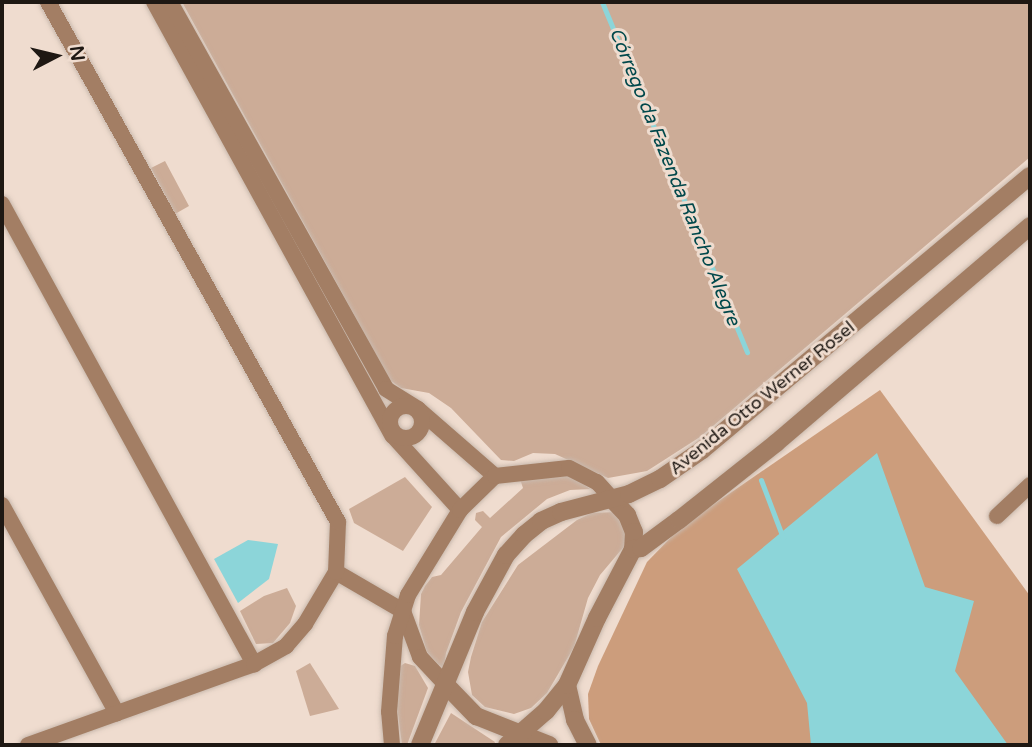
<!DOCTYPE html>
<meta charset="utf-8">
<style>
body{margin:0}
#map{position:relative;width:1032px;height:747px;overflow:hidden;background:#efdccf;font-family:"Varela Round",sans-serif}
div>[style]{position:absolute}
.green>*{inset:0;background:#ccac97}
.forest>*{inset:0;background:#cc9d7c}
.water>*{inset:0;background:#8cd5d9}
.stream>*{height:5px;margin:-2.5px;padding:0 2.5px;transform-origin:2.5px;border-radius:2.5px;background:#8cd5d9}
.roads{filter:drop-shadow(0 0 2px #c9b9ad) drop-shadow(0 0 2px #c9b9ad)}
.minor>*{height:16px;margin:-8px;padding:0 8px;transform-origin:8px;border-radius:8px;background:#a37e64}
.minor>.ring{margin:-8px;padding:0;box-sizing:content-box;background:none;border:16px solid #a37e64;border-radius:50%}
.tertiary>*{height:18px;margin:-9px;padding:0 9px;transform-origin:9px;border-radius:9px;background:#a37e64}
span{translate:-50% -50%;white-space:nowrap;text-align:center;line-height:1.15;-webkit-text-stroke:6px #efdccf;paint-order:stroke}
.street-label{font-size:18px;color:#1e1813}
.water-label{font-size:19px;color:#01484b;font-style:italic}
.frame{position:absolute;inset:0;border:4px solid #1e1813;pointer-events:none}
.north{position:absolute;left:21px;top:21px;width:70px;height:70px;-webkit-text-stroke:5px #efdccf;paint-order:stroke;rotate:83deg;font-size:19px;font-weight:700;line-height:28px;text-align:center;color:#1e1813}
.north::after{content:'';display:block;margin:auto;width:24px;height:32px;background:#1e1813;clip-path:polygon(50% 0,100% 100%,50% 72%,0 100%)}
</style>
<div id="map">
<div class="green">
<i style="clip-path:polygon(182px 2px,1030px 2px,1030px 157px,700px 437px,647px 471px,608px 478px,555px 454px,533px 453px,514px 461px,501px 460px,451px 408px,429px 393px,401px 388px,390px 380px)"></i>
<i style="clip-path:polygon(165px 161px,189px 206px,175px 214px,151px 168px)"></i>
<i style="clip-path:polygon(565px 470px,590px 489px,570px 490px,547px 499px,501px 537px,461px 612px,446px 653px,444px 667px,439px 665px,427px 652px,419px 625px,421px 594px,425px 586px,432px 577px,441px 575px,482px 527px,475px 520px,476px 513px,483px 511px,490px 518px,523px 488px,520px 479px)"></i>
<i style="clip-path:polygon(405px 477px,432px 507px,403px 551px,354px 523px,349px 509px)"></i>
<i style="clip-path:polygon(615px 512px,626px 525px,627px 543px,600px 575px,588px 598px,574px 647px,547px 693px,531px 708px,514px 714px,485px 707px,472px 695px,468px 672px,471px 657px,482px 622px,518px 565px,577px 520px,592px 513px)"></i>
<i style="clip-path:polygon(287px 588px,296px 606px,290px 623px,273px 643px,256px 644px,240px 611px,264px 596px)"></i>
<i style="clip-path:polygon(310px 663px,339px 709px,310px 716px,296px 671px)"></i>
<i style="clip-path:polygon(405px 663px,415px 666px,428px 688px,407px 745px,402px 745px,397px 706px,399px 667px)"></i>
<i style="clip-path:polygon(451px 713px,495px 742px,494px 745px,434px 745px)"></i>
</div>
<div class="forest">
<i style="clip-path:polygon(880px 390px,1030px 596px,1030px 745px,601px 745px,589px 719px,588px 694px,598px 666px,647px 562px,681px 527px)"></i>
</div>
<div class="water">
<i style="clip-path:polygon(877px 453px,925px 587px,974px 601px,955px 671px,1008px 745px,811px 745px,807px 703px,737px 569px)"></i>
<i style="clip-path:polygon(248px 540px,278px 544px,269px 579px,238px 603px,214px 559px)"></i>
</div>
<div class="stream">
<i style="left:602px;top:2px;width:379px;rotate:67.5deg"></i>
<i style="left:761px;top:480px;width:62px;rotate:69.2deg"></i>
</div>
<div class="roads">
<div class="minor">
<i style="left:154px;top:2px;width:495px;rotate:61.2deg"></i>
<i style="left:393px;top:436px;width:100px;rotate:47.8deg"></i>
<i style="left:170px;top:2px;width:443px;rotate:60.8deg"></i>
<i style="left:386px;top:389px;width:38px;rotate:32deg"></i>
<i style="left:418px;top:409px;width:102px;rotate:41deg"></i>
<i style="left:2px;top:204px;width:525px;rotate:61.28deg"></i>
<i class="ring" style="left:390px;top:406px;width:16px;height:16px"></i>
<i style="left:2px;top:505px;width:238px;rotate:61.1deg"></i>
<i style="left:997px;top:516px;width:45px;rotate:-43.2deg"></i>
<i style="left:336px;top:572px;width:78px;rotate:30.2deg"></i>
<i style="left:403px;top:611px;width:49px;rotate:69.7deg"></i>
<i style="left:420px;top:657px;width:40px;rotate:47deg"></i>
<i style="left:28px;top:745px;width:240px;rotate:-19.7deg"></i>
<i style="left:254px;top:664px;width:37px;rotate:-29deg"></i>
<i style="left:286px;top:646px;width:29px;rotate:-49deg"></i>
<i style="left:305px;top:624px;width:61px;rotate:-59.2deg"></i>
<i style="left:336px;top:572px;width:50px;rotate:-87.7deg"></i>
<i style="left:338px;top:522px;width:595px;rotate:-119.15deg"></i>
<i style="left:392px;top:745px;width:33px;rotate:-95deg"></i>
<i style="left:389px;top:712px;width:76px;rotate:-85.5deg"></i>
<i style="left:395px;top:636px;width:43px;rotate:-72.4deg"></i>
<i style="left:408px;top:595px;width:100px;rotate:-58.5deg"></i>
<i style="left:460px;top:510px;width:49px;rotate:-44.2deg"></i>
<i style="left:495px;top:476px;width:74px;rotate:-6.2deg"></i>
<i style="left:569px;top:468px;width:31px;rotate:27deg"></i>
<i style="left:597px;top:482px;width:24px;rotate:48deg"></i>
</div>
<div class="tertiary">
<i style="left:613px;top:500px;width:21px;rotate:47deg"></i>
<i style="left:627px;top:515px;width:18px;rotate:68deg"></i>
<i style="left:634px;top:532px;width:17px;rotate:93deg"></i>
<i style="left:567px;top:685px;width:36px;rotate:77deg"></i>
<i style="left:575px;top:720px;width:28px;rotate:63deg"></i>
<i style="left:447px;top:686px;width:42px;rotate:46deg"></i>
<i style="left:476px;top:716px;width:79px;rotate:21.7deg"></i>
<i style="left:420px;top:745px;width:144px;rotate:-67.5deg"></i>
<i style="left:475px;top:612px;width:65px;rotate:-61.5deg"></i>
<i style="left:506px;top:555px;width:27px;rotate:-48deg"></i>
<i style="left:524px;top:535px;width:22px;rotate:-39deg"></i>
<i style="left:541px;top:521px;width:22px;rotate:-24deg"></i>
<i style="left:561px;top:512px;width:70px;rotate:-14.8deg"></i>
<i style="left:629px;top:494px;width:34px;rotate:-26deg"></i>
<i style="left:660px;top:479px;width:51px;rotate:-34.6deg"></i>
<i style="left:702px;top:450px;width:427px;rotate:-39.9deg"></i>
<i style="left:507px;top:745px;width:52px;rotate:-41.1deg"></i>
<i style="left:546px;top:711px;width:33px;rotate:-51deg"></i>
<i style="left:567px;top:685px;width:73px;rotate:-65.9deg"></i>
<i style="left:597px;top:618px;width:78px;rotate:-62.4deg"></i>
<i style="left:633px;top:549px;width:8px;rotate:-7deg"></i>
<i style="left:641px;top:548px;width:47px;rotate:-36.4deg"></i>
<i style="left:679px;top:520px;width:124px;rotate:-38.4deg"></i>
<i style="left:776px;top:443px;width:334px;rotate:-40.5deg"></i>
</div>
</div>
<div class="street-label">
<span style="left:762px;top:398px;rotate:-39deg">Avenida Otto Werner Rosel</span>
</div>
<div class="water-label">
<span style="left:674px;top:177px;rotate:68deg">Córrego da Fazenda Rancho Alegre</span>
</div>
<div class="frame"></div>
<div class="north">N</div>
</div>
